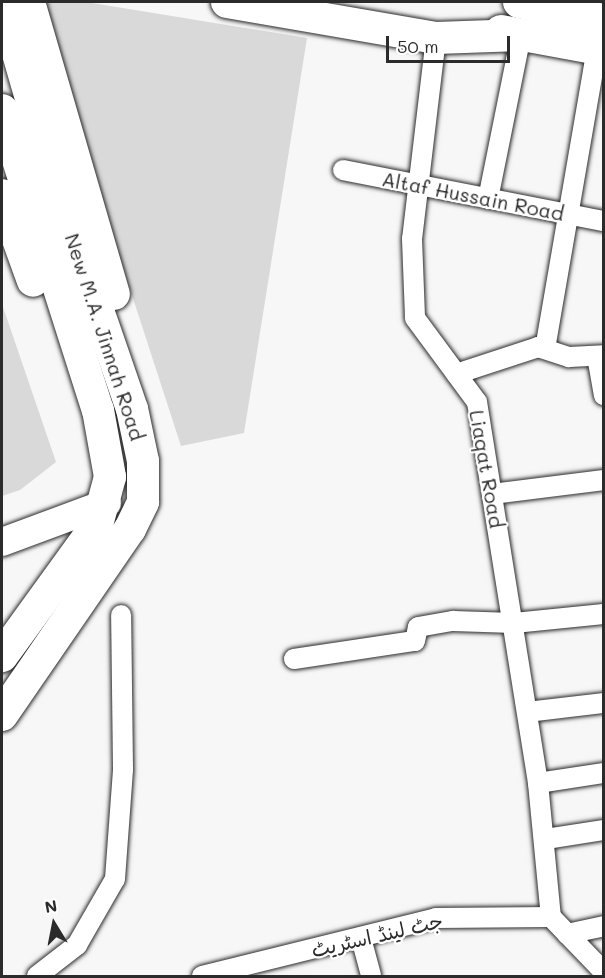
<!DOCTYPE html>
<meta charset="utf-8">
<style>
body{margin:0}
#map{position:relative;width:605px;height:978px;overflow:hidden;background:#f7f7f7;font-family:Mali,"Playpen Sans Arabic",sans-serif}
div>[style]{position:absolute}
.green>*{inset:0;background:#d9d9d9}
.roads{filter:drop-shadow(0 0 2px #2b2b2b) drop-shadow(0 0 2px #2b2b2b)}
.street>*{height:20px;margin:-10px;padding:0 10px;transform-origin:10px;border-radius:10px;background:#fff}
.secondary>*{height:28px;margin:-14px;padding:0 14px;transform-origin:14px;border-radius:14px;background:#fff}
.primary>*{height:32px;margin:-16px;padding:0 16px;transform-origin:16px;border-radius:16px;background:#fff}
span{translate:-50% -50%;white-space:nowrap;text-align:center;line-height:1.15;-webkit-text-stroke:4.5px #fff;paint-order:stroke}
.street-label{font-size:20px;color:#2b2b2b}
.frame{position:absolute;inset:0;border:3px solid #2b2b2b;pointer-events:none}
.north{position:absolute;left:24px;top:894px;width:60px;height:60px;-webkit-text-stroke:4px #fff;paint-order:stroke;rotate:350deg;font-size:16px;font-weight:700;line-height:24px;text-align:center;color:#2b2b2b}
.north::after{content:'';display:block;margin:auto;width:21px;height:27px;background:#2b2b2b;clip-path:polygon(50% 0,100% 100%,50% 72%,0 100%)}
.scale{position:absolute;left:386px;top:36px;width:124px;height:27px;box-sizing:border-box;border:3px solid #2b2b2b;border-top:0;padding-left:8px;font-size:18px;line-height:21px;white-space:nowrap;color:#2b2b2b;-webkit-text-stroke:4px #fff;paint-order:stroke}
</style>
<div id="map">
<div class="green">
<i style="clip-path:polygon(42px 2px,86px 2px,307px 38px,244px 433px,181px 446px,50px 43px)"></i>
<i style="clip-path:polygon(2px 304px,56px 462px,20px 490px,2px 496px)"></i>
</div>
<div class="roads">
<div class="street">
<i style="left:436px;top:38px;width:202px;rotate:96.8deg"></i>
<i style="left:412px;top:239px;width:79px;rotate:87.8deg"></i>
<i style="left:415px;top:318px;width:104px;rotate:53.6deg"></i>
<i style="left:477px;top:402px;width:386px;rotate:80.9deg"></i>
<i style="left:538px;top:783px;width:135px;rotate:84.5deg"></i>
<i style="left:343px;top:170px;width:266px;rotate:11.1deg"></i>
<i style="left:488px;top:199px;width:167px;rotate:-78.6deg"></i>
<i style="left:545px;top:349px;width:305px;rotate:-80.2deg"></i>
<i style="left:597px;top:356px;width:40px;rotate:80deg"></i>
<i style="left:456px;top:374px;width:86px;rotate:-18.2deg"></i>
<i style="left:538px;top:347px;width:33px;rotate:18deg"></i>
<i style="left:569px;top:357px;width:35px;rotate:-3deg"></i>
<i style="left:492px;top:494px;width:113px;rotate:-7.1deg"></i>
<i style="left:294px;top:659px;width:122px;rotate:-8.5deg"></i>
<i style="left:415px;top:641px;width:14px;rotate:-78deg"></i>
<i style="left:418px;top:627px;width:36px;rotate:-10deg"></i>
<i style="left:453px;top:621px;width:61px;rotate:1.9deg"></i>
<i style="left:514px;top:623px;width:90px;rotate:-5.7deg"></i>
<i style="left:527px;top:712px;width:78px;rotate:-6.7deg"></i>
<i style="left:538px;top:783px;width:67px;rotate:-8.6deg"></i>
<i style="left:546px;top:839px;width:59px;rotate:-8.8deg"></i>
<i style="left:567px;top:934px;width:38px;rotate:-12deg"></i>
<i style="left:361px;top:938px;width:39px;rotate:75deg"></i>
<i style="left:37px;top:976px;width:51px;rotate:-37.8deg"></i>
<i style="left:77px;top:945px;width:76px;rotate:-60.1deg"></i>
<i style="left:115px;top:879px;width:110px;rotate:-85.8deg"></i>
<i style="left:123px;top:769px;width:154px;rotate:-90.7deg"></i>
<i style="left:202px;top:976px;width:241px;rotate:-13.9deg"></i>
<i style="left:436px;top:918px;width:115px;rotate:-0.5deg"></i>
<i style="left:551px;top:917px;width:76px;rotate:46.1deg"></i>
</div>
<div class="secondary">
<i style="left:2px;top:542px;width:112px;rotate:-20.4deg"></i>
</div>
<div class="primary">
<i style="left:29px;top:2px;width:304px;rotate:73.8deg"></i>
<i style="left:227px;top:2px;width:212px;rotate:9.8deg"></i>
<i style="left:436px;top:38px;width:85px;rotate:-2deg"></i>
<i style="left:519px;top:2px;width:87px;rotate:12deg"></i>
<i style="left:501px;top:31px;width:105px;rotate:10.5deg"></i>
<i style="left:2px;top:110px;width:315px;rotate:72.3deg"></i>
<i style="left:98px;top:410px;width:68px;rotate:79.8deg"></i>
<i style="left:110px;top:477px;width:50px;rotate:105.2deg"></i>
<i style="left:97px;top:525px;width:162px;rotate:125.9deg"></i>
<i style="left:2px;top:195px;width:91px;rotate:70.2deg"></i>
<i style="left:2px;top:715px;width:226px;rotate:-55.5deg"></i>
<i style="left:130px;top:529px;width:30px;rotate:-64deg"></i>
<i style="left:143px;top:502px;width:41px;rotate:-90deg"></i>
<i style="left:143px;top:461px;width:53px;rotate:-101.9deg"></i>
<i style="left:132px;top:409px;width:215px;rotate:-109deg"></i>
<i style="left:62px;top:206px;width:212px;rotate:-106.1deg"></i>
</div>
</div>
<div class="street-label">
<span style="left:473px;top:196px;rotate:11deg">Altaf Hussain Road</span>
<span style="left:105px;top:337px;rotate:72deg">New M.A. Jinnah Road</span>
<span style="left:487px;top:469px;rotate:80deg">Liaqat Road</span>
<span style="left:377px;top:935px;rotate:-13deg">جٹ لینڈ اسٹریٹ</span>
</div>
<div class="frame"></div>
<div class="north">N</div>
<div class="scale">50 m</div>
</div>
